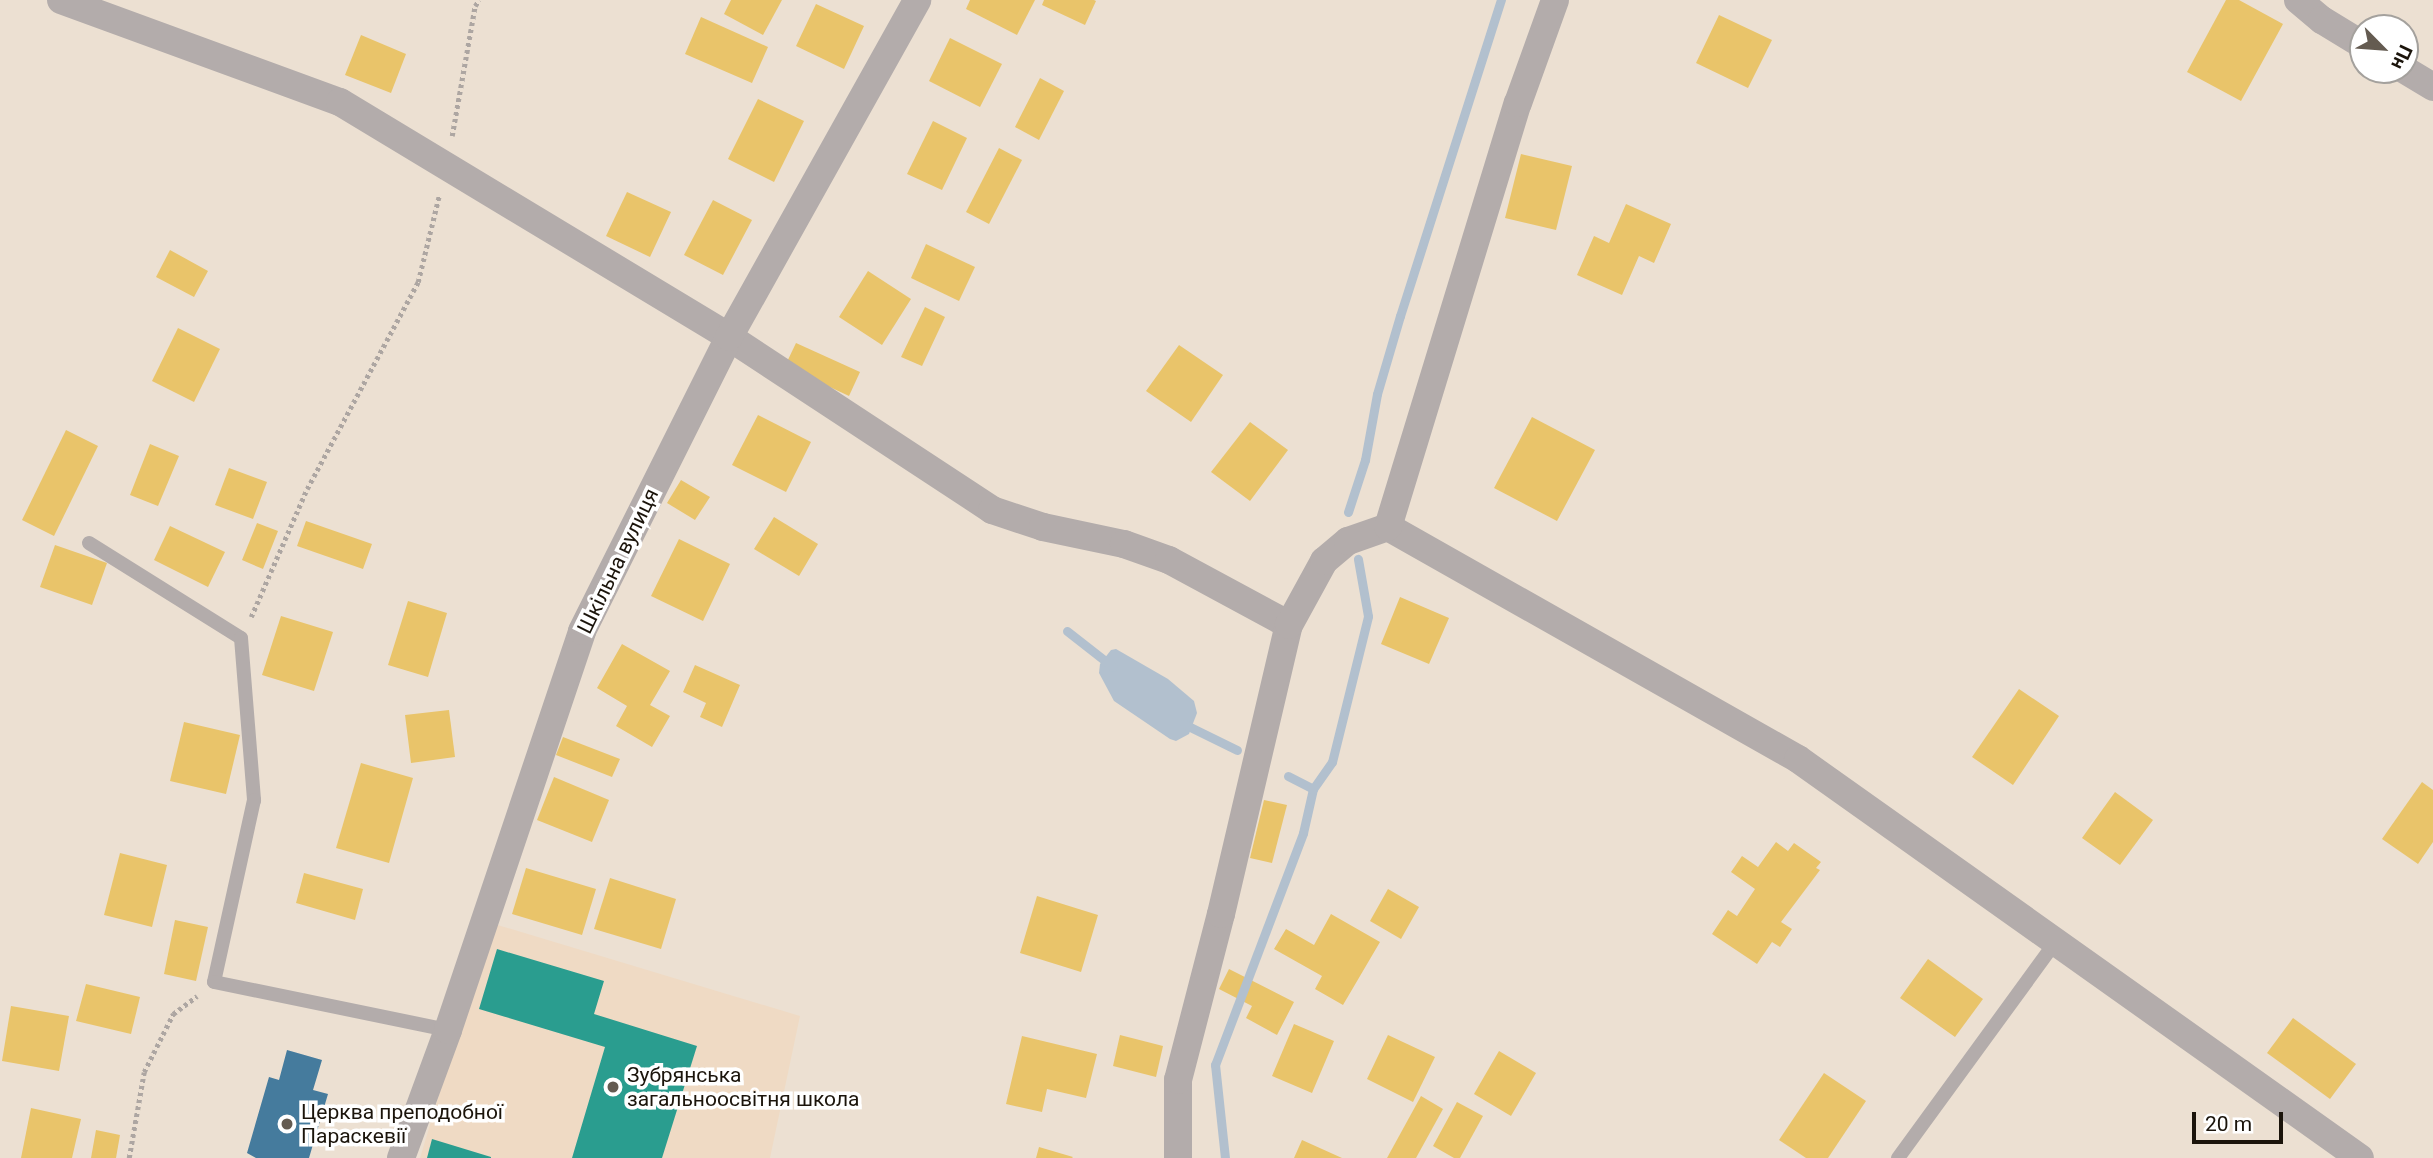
<!DOCTYPE html>
<meta charset="utf-8">
<style>
body{margin:0}
#map{position:relative;width:2433px;height:1158px;overflow:hidden;background:#ece0d2;font-family:Roboto,sans-serif}
div>[style]{position:absolute}
.built>*{inset:0;background:#efdac4}
.water>*{inset:0;background:#b2c0ce}
.homes>*{inset:0;background:#e9c46a}
.schools>*{inset:0;background:#2a9d8f}
.public>*{inset:0;background:#457b9d}
.stream>*{height:9px;margin:-4.5px;padding:0 4.5px;transform-origin:4.5px;border-radius:4.5px;background:#b2c0ce}
.path>*{height:4.5px;margin-top:-2.25px;transform-origin:0;background:repeating-linear-gradient(90deg,#ada6a2 0 3.5px,transparent 0 7px)}
.lane>*{height:14px;margin:-7px;padding:0 7px;transform-origin:7px;border-radius:7px;background:#b3acab}
.street>*{height:28px;margin:-14px;padding:0 14px;transform-origin:14px;border-radius:14px;background:#b3acab}
.dots>*{width:19px;height:19px;translate:-50% -50%;box-sizing:border-box;border:4px solid #fff;border-radius:50%}
span{translate:-50% -50%;white-space:nowrap;text-align:center;line-height:1.15;-webkit-text-stroke:7px #fff;paint-order:stroke}
.street-label{font-size:21px;color:#1b140b}
.poi-label{font-size:21px;color:#1b140b}
.left{translate:0 -50%;text-align:left}
.north{position:absolute;left:2349px;top:14px;width:70px;height:70px;box-sizing:border-box;background:#fff;border:2px solid #a4a19d;border-radius:50%;rotate:115deg;font-size:19px;font-weight:700;line-height:28px;text-align:center;color:#1b140b}
.north::after{content:'';display:block;margin:auto;width:24px;height:32px;background:#645b51;clip-path:polygon(50% 0,100% 100%,50% 72%,0 100%)}
.scale{position:absolute;left:2192px;top:1112px;width:91px;height:32px;box-sizing:border-box;border:4px solid #1b140b;border-top:0;padding-left:9px;font-size:21px;line-height:24px;white-space:nowrap;color:#1b140b;-webkit-text-stroke:5px #fff;paint-order:stroke}
</style>
<div id="map">
<div class="built">
<i style="clip-path:polygon(491px 923px,800px 1016px,770px 1158px,420px 1158px)"></i>
</div>
<div class="water">
<i style="clip-path:polygon(1116px 649px,1168px 679px,1194px 701px,1197px 713px,1189px 734px,1176px 741px,1170px 739px,1114px 701px,1099px 673px,1100px 664px,1111px 650px)"></i>
</div>
<div class="homes">
<i style="clip-path:polygon(731px 0,782px 0,763px 35px,724px 14px)"></i>
<i style="clip-path:polygon(970px 0,1035px 0,1017px 35px,966px 9px)"></i>
<i style="clip-path:polygon(1044px 0,1094px 0,1096px 1px,1085px 25px,1042px 5px)"></i>
<i style="clip-path:polygon(2226px 0,2239px 0,2283px 24px,2241px 101px,2187px 72px)"></i>
<i style="clip-path:polygon(816px 4px,864px 26px,844px 69px,796px 46px)"></i>
<i style="clip-path:polygon(1719px 15px,1772px 40px,1748px 88px,1696px 63px)"></i>
<i style="clip-path:polygon(701px 17px,768px 47px,752px 83px,685px 54px)"></i>
<i style="clip-path:polygon(361px 35px,406px 54px,391px 93px,345px 75px)"></i>
<i style="clip-path:polygon(950px 38px,1002px 64px,980px 107px,929px 81px)"></i>
<i style="clip-path:polygon(1040px 78px,1064px 91px,1039px 140px,1015px 127px)"></i>
<i style="clip-path:polygon(758px 99px,804px 121px,774px 182px,728px 159px)"></i>
<i style="clip-path:polygon(933px 121px,967px 138px,942px 190px,907px 174px)"></i>
<i style="clip-path:polygon(999px 148px,1022px 160px,989px 224px,966px 212px)"></i>
<i style="clip-path:polygon(1521px 154px,1572px 166px,1556px 230px,1505px 218px)"></i>
<i style="clip-path:polygon(627px 192px,671px 212px,650px 257px,606px 236px)"></i>
<i style="clip-path:polygon(713px 200px,752px 220px,723px 275px,684px 255px)"></i>
<i style="clip-path:polygon(1626px 204px,1671px 224px,1654px 263px,1639px 256px,1622px 295px,1577px 275px,1594px 236px,1609px 243px)"></i>
<i style="clip-path:polygon(926px 244px,975px 267px,959px 301px,911px 278px)"></i>
<i style="clip-path:polygon(170px 250px,208px 271px,194px 297px,156px 277px)"></i>
<i style="clip-path:polygon(868px 271px,911px 299px,882px 345px,839px 317px)"></i>
<i style="clip-path:polygon(925px 307px,945px 317px,922px 366px,901px 357px)"></i>
<i style="clip-path:polygon(178px 328px,220px 349px,194px 402px,152px 381px)"></i>
<i style="clip-path:polygon(796px 343px,860px 372px,849px 396px,785px 366px)"></i>
<i style="clip-path:polygon(1179px 345px,1223px 375px,1191px 422px,1146px 391px)"></i>
<i style="clip-path:polygon(758px 415px,811px 442px,786px 492px,732px 465px)"></i>
<i style="clip-path:polygon(1532px 417px,1595px 450px,1557px 521px,1494px 488px)"></i>
<i style="clip-path:polygon(1250px 422px,1288px 450px,1250px 501px,1211px 472px)"></i>
<i style="clip-path:polygon(66px 430px,98px 446px,54px 536px,22px 520px)"></i>
<i style="clip-path:polygon(150px 444px,179px 456px,158px 506px,130px 495px)"></i>
<i style="clip-path:polygon(229px 468px,267px 482px,253px 519px,215px 505px)"></i>
<i style="clip-path:polygon(681px 480px,710px 497px,695px 520px,667px 503px)"></i>
<i style="clip-path:polygon(774px 517px,818px 544px,799px 576px,754px 549px)"></i>
<i style="clip-path:polygon(306px 521px,372px 544px,363px 569px,297px 546px)"></i>
<i style="clip-path:polygon(257px 523px,278px 531px,263px 569px,242px 560px)"></i>
<i style="clip-path:polygon(170px 526px,225px 552px,208px 587px,154px 560px)"></i>
<i style="clip-path:polygon(679px 539px,730px 564px,703px 621px,651px 596px)"></i>
<i style="clip-path:polygon(55px 545px,107px 563px,92px 605px,40px 587px)"></i>
<i style="clip-path:polygon(1400px 597px,1449px 618px,1429px 664px,1381px 644px)"></i>
<i style="clip-path:polygon(408px 601px,447px 613px,428px 677px,388px 665px)"></i>
<i style="clip-path:polygon(281px 616px,333px 632px,314px 691px,262px 675px)"></i>
<i style="clip-path:polygon(622px 644px,670px 671px,650px 705px,670px 716px,652px 747px,616px 726px,627px 706px,597px 688px)"></i>
<i style="clip-path:polygon(695px 665px,740px 685px,722px 727px,700px 717px,706px 703px,683px 692px)"></i>
<i style="clip-path:polygon(2019px 689px,2059px 716px,2013px 785px,1972px 757px)"></i>
<i style="clip-path:polygon(449px 710px,455px 757px,411px 763px,405px 715px)"></i>
<i style="clip-path:polygon(184px 722px,240px 735px,226px 794px,170px 781px)"></i>
<i style="clip-path:polygon(563px 737px,620px 759px,612px 777px,556px 755px)"></i>
<i style="clip-path:polygon(361px 763px,413px 778px,389px 863px,336px 848px)"></i>
<i style="clip-path:polygon(554px 777px,609px 800px,592px 842px,537px 820px)"></i>
<i style="clip-path:polygon(2422px 782px,2433px 790px,2433px 842px,2418px 864px,2382px 839px)"></i>
<i style="clip-path:polygon(2115px 792px,2153px 820px,2120px 865px,2082px 838px)"></i>
<i style="clip-path:polygon(1264px 800px,1287px 805px,1272px 863px,1250px 858px)"></i>
<i style="clip-path:polygon(1776px 842px,1788px 851px,1794px 843px,1821px 862px,1816px 868px,1820px 870px,1781px 922px,1792px 929px,1780px 947px,1772px 942px,1757px 964px,1712px 934px,1728px 910px,1737px 916px,1755px 889px,1731px 872px,1742px 856px,1758px 867px)"></i>
<i style="clip-path:polygon(120px 853px,167px 865px,152px 927px,104px 915px)"></i>
<i style="clip-path:polygon(526px 868px,596px 889px,582px 935px,512px 914px)"></i>
<i style="clip-path:polygon(304px 873px,363px 889px,355px 920px,296px 903px)"></i>
<i style="clip-path:polygon(610px 878px,676px 899px,661px 949px,594px 929px)"></i>
<i style="clip-path:polygon(1388px 889px,1419px 907px,1401px 939px,1370px 921px)"></i>
<i style="clip-path:polygon(1037px 896px,1098px 915px,1081px 972px,1020px 953px)"></i>
<i style="clip-path:polygon(1331px 914px,1380px 942px,1343px 1005px,1315px 989px,1322px 976px,1274px 949px,1286px 929px,1314px 945px)"></i>
<i style="clip-path:polygon(175px 920px,208px 927px,196px 981px,164px 974px)"></i>
<i style="clip-path:polygon(1928px 959px,1983px 999px,1955px 1037px,1900px 998px)"></i>
<i style="clip-path:polygon(1229px 969px,1294px 1002px,1277px 1035px,1246px 1018px,1252px 1006px,1219px 989px)"></i>
<i style="clip-path:polygon(86px 984px,140px 997px,131px 1034px,76px 1021px)"></i>
<i style="clip-path:polygon(11px 1006px,69px 1016px,59px 1071px,2px 1061px)"></i>
<i style="clip-path:polygon(2293px 1018px,2356px 1064px,2330px 1099px,2267px 1053px)"></i>
<i style="clip-path:polygon(1294px 1024px,1334px 1041px,1312px 1093px,1272px 1076px)"></i>
<i style="clip-path:polygon(1120px 1035px,1163px 1046px,1156px 1077px,1113px 1066px)"></i>
<i style="clip-path:polygon(1388px 1035px,1435px 1057px,1413px 1102px,1367px 1079px)"></i>
<i style="clip-path:polygon(1022px 1036px,1097px 1054px,1086px 1098px,1047px 1089px,1042px 1112px,1006px 1104px)"></i>
<i style="clip-path:polygon(1499px 1051px,1536px 1073px,1511px 1116px,1474px 1094px)"></i>
<i style="clip-path:polygon(1824px 1073px,1866px 1101px,1828px 1158px,1806px 1158px,1779px 1140px)"></i>
<i style="clip-path:polygon(1421px 1096px,1443px 1109px,1416px 1158px,1387px 1158px)"></i>
<i style="clip-path:polygon(1457px 1102px,1483px 1116px,1460px 1158px,1454px 1158px,1433px 1146px)"></i>
<i style="clip-path:polygon(31px 1108px,81px 1119px,72px 1158px,21px 1158px)"></i>
<i style="clip-path:polygon(96px 1130px,120px 1135px,116px 1158px,91px 1158px)"></i>
<i style="clip-path:polygon(1302px 1140px,1342px 1158px,1294px 1158px)"></i>
<i style="clip-path:polygon(1039px 1147px,1073px 1157px,1072px 1158px,1036px 1158px)"></i>
</div>
<div class="schools">
<i style="clip-path:polygon(497px 949px,604px 981px,594px 1014px,697px 1046px,662px 1158px,572px 1158px,605px 1047px,479px 1009px)"></i>
<i style="clip-path:polygon(432px 1139px,491px 1157px,491px 1158px,427px 1158px)"></i>
</div>
<div class="public">
<i style="clip-path:polygon(287px 1050px,322px 1060px,313px 1090px,328px 1094px,309px 1158px,256px 1158px,247px 1153px,269px 1077px,279px 1080px)"></i>
</div>
<div class="stream">
<i style="left:1348px;top:512px;width:55px;rotate:-71.9deg"></i>
<i style="left:1365px;top:460px;width:67px;rotate:-79.7deg"></i>
<i style="left:1377px;top:394px;width:81px;rotate:-73.6deg"></i>
<i style="left:1400px;top:316px;width:332px;rotate:-72.3deg"></i>
<i style="left:1067px;top:631px;width:58px;rotate:38deg"></i>
<i style="left:1184px;top:724px;width:59px;rotate:26.1deg"></i>
<i style="left:1288px;top:776px;width:28px;rotate:27deg"></i>
<i style="left:1225px;top:1158px;width:94px;rotate:-96.1deg"></i>
<i style="left:1215px;top:1065px;width:248px;rotate:-69.2deg"></i>
<i style="left:1303px;top:833px;width:45px;rotate:-77.2deg"></i>
<i style="left:1313px;top:789px;width:33px;rotate:-55deg"></i>
<i style="left:1332px;top:762px;width:150px;rotate:-76.1deg"></i>
<i style="left:1368px;top:616px;width:58px;rotate:-100deg"></i>
</div>
<div class="path">
<i style="left:452px;top:136px;width:132px;rotate:-80deg"></i>
<i style="left:475px;top:6px;width:7px;rotate:-56deg"></i>
<i style="left:251px;top:617px;width:140px;rotate:-66.4deg"></i>
<i style="left:307px;top:489px;width:235px;rotate:-61.8deg"></i>
<i style="left:418px;top:282px;width:89px;rotate:-76.3deg"></i>
<i style="left:129px;top:1158px;width:87px;rotate:-80.1deg"></i>
<i style="left:144px;top:1072px;width:65px;rotate:-63.4deg"></i>
<i style="left:173px;top:1014px;width:30px;rotate:-37deg"></i>
</div>
<div class="lane">
<i style="left:89px;top:543px;width:179px;rotate:32deg"></i>
<i style="left:241px;top:638px;width:163px;rotate:85.4deg"></i>
<i style="left:254px;top:800px;width:186px;rotate:102.4deg"></i>
<i style="left:214px;top:982px;width:239px;rotate:11.6deg"></i>
<i style="left:1898px;top:1158px;width:268px;rotate:-53.9deg"></i>
</div>
<div class="street">
<i style="left:61px;top:0;width:297px;rotate:20.1deg"></i>
<i style="left:340px;top:102px;width:454px;rotate:31.1deg"></i>
<i style="left:729px;top:337px;width:315px;rotate:33.3deg"></i>
<i style="left:992px;top:510px;width:54px;rotate:18.4deg"></i>
<i style="left:1043px;top:527px;width:83px;rotate:11.9deg"></i>
<i style="left:1124px;top:544px;width:48px;rotate:19.6deg"></i>
<i style="left:1169px;top:560px;width:136px;rotate:28.4deg"></i>
<i style="left:2298px;top:0;width:31px;rotate:40deg"></i>
<i style="left:2322px;top:20px;width:48px;rotate:31.4deg"></i>
<i style="left:2405px;top:70px;width:33px;rotate:31deg"></i>
<i style="left:1388px;top:527px;width:471px;rotate:29.5deg"></i>
<i style="left:1798px;top:759px;width:689px;rotate:35.37deg"></i>
<i style="left:401px;top:1158px;width:136px;rotate:-69.8deg"></i>
<i style="left:448px;top:1030px;width:421px;rotate:-71.4deg"></i>
<i style="left:582px;top:631px;width:329px;rotate:-63.4deg"></i>
<i style="left:729px;top:337px;width:386px;rotate:-60.8deg"></i>
<i style="left:1178px;top:1158px;width:78px;rotate:-90deg"></i>
<i style="left:1178px;top:1080px;width:171px;rotate:-75.5deg"></i>
<i style="left:1221px;top:914px;width:297px;rotate:-76.8deg"></i>
<i style="left:1289px;top:625px;width:73px;rotate:-61.3deg"></i>
<i style="left:1324px;top:561px;width:31px;rotate:-40deg"></i>
<i style="left:1348px;top:541px;width:42px;rotate:-19.3deg"></i>
<i style="left:1388px;top:527px;width:443px;rotate:-73deg"></i>
<i style="left:1518px;top:103px;width:109px;rotate:-70.2deg"></i>
</div>
<div class="dots">
<i style="left:613px;top:1087px;background:#645b51"></i>
<i style="left:287px;top:1124px;background:#645b51"></i>
</div>
<div class="street-label">
<span style="left:618px;top:561px;rotate:-64deg">Шкільна вулиця</span>
</div>
<div class="poi-label">
<span class="left" style="left:627px;top:1087px">Зубрянська<br>загальноосвітня школа</span>
<span class="left" style="left:301px;top:1124px">Церква преподобної<br>Параскевії</span>
</div>
<div class="north">Пн</div>
<div class="scale">20 m</div>
</div>
